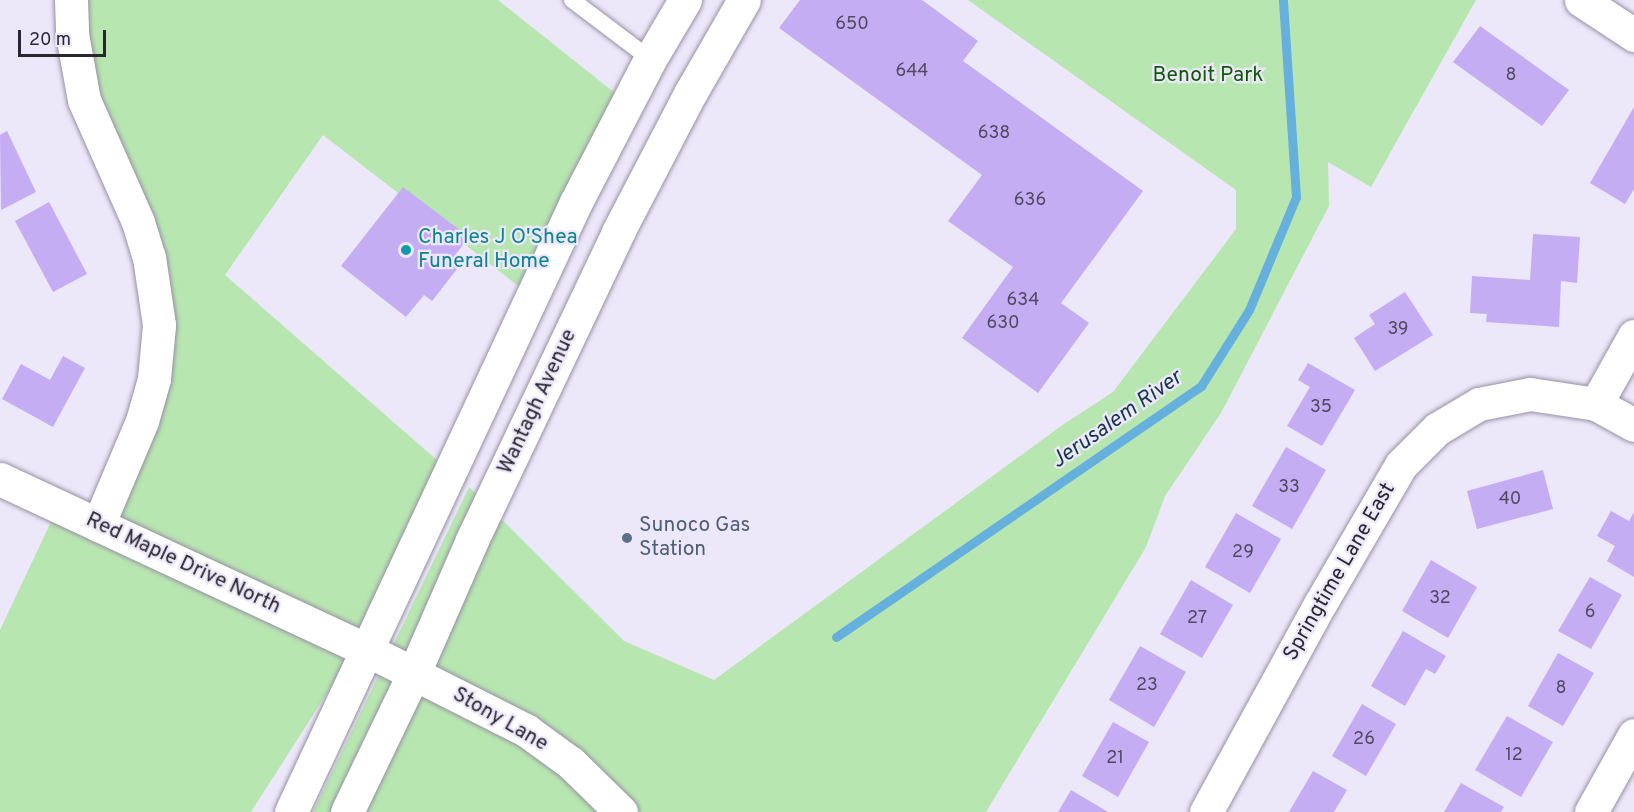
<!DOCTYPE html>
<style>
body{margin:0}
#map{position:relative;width:1634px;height:812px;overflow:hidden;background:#ede7fa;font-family:Overpass,sans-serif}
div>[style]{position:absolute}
.green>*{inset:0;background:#b8e6b1}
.stream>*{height:9px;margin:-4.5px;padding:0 4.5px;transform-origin:4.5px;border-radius:4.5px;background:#66b0de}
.building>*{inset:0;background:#c5adf3}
.roads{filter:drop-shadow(0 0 2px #9791a3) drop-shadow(0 0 2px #9791a3)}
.lane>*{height:16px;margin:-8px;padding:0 8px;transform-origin:8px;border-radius:8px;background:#fff}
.street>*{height:33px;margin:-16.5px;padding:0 16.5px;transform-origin:16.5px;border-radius:16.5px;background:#fff}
.secondary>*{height:33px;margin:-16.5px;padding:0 16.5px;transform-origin:16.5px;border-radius:16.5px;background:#fff}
.dots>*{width:16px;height:16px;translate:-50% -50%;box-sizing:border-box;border:3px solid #ede7fa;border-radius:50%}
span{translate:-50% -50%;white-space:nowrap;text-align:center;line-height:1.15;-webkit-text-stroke:4.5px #ede7fa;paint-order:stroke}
.number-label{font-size:18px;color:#514960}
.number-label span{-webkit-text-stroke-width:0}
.park-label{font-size:21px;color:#115805}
.culture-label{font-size:21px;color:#0d838f}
.left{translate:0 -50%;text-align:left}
.street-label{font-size:21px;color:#2a282f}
.service-label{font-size:21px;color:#4e5e75}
.water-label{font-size:22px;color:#16374b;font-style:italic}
.scale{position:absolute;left:18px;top:30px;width:88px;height:27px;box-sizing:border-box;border:3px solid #2a282f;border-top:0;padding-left:8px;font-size:18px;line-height:21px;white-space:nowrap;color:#2a282f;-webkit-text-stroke:4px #ede7fa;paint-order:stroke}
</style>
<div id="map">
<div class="green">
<i style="clip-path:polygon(76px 0,498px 0,640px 113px,543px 305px,323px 135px,225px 275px,462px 482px,251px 812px,0 812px,0 630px,57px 509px,98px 530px,163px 329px,88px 100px)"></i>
<i style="clip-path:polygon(968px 0,1280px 0,1282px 45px,1289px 50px,1286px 0,1476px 0,1371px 187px,1328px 162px,1329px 206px,1221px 413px,1165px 496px,1146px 547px,986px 812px,313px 812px,469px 487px,624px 641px,714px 680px,1061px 426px,1113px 392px,1236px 229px,1236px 190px)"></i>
</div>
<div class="stream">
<i style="left:836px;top:637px;width:443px;rotate:-34.5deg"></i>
<i style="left:1201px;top:386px;width:90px;rotate:-57.7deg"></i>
<i style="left:1249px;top:310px;width:122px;rotate:-67.4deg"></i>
<i style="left:1296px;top:197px;width:197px;rotate:-93.8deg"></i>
</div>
<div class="building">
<i style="clip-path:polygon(800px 0,922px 0,978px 41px,963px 61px,1143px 191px,1061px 303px,1089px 323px,1038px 393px,962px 338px,1013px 267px,948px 221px,982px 175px,779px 28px)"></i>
<i style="clip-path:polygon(1480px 26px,1569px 90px,1542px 126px,1453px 62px)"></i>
<i style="clip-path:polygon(1634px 107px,1634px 189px,1625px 204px,1590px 183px)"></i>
<i style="clip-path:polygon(7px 131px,36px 192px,1px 210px,0 135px)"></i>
<i style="clip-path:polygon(403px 187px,469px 237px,449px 263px,457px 269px,432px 301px,424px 295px,406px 317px,341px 266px)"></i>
<i style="clip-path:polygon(49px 202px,87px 274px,53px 292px,15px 221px)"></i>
<i style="clip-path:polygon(1533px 234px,1580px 237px,1577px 283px,1561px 281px,1559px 327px,1486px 322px,1487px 314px,1470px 313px,1472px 276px,1530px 280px)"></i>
<i style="clip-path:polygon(1405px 292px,1433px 335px,1375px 371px,1354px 338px,1375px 324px,1369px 315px)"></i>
<i style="clip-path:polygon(63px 356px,85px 368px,53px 427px,2px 399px,21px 364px,50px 380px)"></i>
<i style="clip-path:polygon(1308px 363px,1355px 390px,1322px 446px,1287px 426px,1310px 387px,1298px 380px)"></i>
<i style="clip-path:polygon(1286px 447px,1326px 470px,1292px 529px,1252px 506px)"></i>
<i style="clip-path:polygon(1543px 470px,1553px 509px,1477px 529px,1467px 491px)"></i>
<i style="clip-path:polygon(1611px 511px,1629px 521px,1634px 512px,1634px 577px,1607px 561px,1615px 546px,1597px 536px)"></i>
<i style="clip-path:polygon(1236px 513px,1281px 539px,1250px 593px,1205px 567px)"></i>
<i style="clip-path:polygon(1431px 560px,1477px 587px,1448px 638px,1402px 611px)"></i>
<i style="clip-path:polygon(1590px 577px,1622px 595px,1591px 649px,1558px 631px)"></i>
<i style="clip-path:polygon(1191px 580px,1233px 605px,1202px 658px,1160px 634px)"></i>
<i style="clip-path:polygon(1403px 631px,1446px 656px,1435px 674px,1426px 669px,1405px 706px,1371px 686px)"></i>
<i style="clip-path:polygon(1140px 646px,1186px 672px,1154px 727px,1109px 700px)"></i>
<i style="clip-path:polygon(1558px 653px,1594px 673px,1563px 726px,1528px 706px)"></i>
<i style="clip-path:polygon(1362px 704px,1396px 724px,1366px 776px,1332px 756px)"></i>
<i style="clip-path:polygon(1507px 716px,1553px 742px,1521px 797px,1475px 770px)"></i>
<i style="clip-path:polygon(1113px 722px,1149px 742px,1118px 797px,1082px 776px)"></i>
<i style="clip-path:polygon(1313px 771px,1347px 790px,1334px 812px,1289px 812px)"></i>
<i style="clip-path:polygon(1461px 783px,1504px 807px,1501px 812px,1444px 812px)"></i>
<i style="clip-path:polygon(1071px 790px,1108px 812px,1058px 812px)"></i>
</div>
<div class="roads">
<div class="lane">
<i style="left:572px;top:0;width:98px;rotate:37.1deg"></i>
</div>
<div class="street">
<i style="left:71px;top:0;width:34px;rotate:88deg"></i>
<i style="left:72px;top:34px;width:67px;rotate:79.7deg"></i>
<i style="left:84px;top:100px;width:133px;rotate:66.1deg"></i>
<i style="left:138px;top:222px;width:37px;rotate:73deg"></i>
<i style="left:149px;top:257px;width:69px;rotate:81.6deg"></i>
<i style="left:159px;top:325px;width:54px;rotate:95.3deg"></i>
<i style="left:154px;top:379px;width:44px;rotate:105.9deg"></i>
<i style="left:142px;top:421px;width:113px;rotate:112.9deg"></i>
<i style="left:1581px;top:0;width:64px;rotate:33.4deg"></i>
<i style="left:1596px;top:404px;width:78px;rotate:-60.8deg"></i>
<i style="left:0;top:479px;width:403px;rotate:25deg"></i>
<i style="left:365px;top:649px;width:182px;rotate:26.8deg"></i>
<i style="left:527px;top:731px;width:54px;rotate:36deg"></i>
<i style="left:571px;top:763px;width:70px;rotate:44.4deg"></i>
<i style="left:1206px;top:812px;width:237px;rotate:-61.3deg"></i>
<i style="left:1320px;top:604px;width:161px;rotate:-59.8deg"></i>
<i style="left:1401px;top:465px;width:51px;rotate:-45deg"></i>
<i style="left:1437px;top:429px;width:49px;rotate:-30.8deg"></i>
<i style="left:1479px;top:404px;width:52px;rotate:-11.1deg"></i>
<i style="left:1530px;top:394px;width:67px;rotate:8.6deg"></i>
<i style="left:1596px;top:404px;width:43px;rotate:28.9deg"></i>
<i style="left:1591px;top:812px;width:88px;rotate:-60.8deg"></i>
</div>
<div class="secondary">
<i style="left:291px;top:812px;width:673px;rotate:-64.96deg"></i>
<i style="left:576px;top:202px;width:159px;rotate:-62.6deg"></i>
<i style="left:649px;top:61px;width:71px;rotate:-59.5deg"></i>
<i style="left:347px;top:812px;width:154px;rotate:-64.3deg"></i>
<i style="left:414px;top:673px;width:145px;rotate:-66.4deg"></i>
<i style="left:472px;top:540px;width:341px;rotate:-64.6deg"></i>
<i style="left:618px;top:232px;width:158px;rotate:-62.5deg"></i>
<i style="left:691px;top:92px;width:106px;rotate:-60.1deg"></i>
</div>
</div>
<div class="dots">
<i style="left:406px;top:250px;background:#0f9aa8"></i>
<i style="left:627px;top:538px;background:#5c6f8a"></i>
</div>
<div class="number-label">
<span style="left:852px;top:25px">650</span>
<span style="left:912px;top:72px">644</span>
<span style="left:1511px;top:76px">8</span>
<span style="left:994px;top:134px">638</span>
<span style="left:1030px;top:201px">636</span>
<span style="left:1023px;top:301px">634</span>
<span style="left:1003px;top:324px">630</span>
<span style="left:1398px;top:330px">39</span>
<span style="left:1321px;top:408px">35</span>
<span style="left:1289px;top:488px">33</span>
<span style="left:1510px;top:500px">40</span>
<span style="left:1243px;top:553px">29</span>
<span style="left:1440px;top:599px">32</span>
<span style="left:1590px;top:613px">6</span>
<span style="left:1197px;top:619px">27</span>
<span style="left:1147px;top:686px">23</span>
<span style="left:1561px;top:689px">8</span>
<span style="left:1364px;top:740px">26</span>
<span style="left:1514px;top:756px">12</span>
<span style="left:1115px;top:759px">21</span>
</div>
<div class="park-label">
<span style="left:1208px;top:76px">Benoit Park</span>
</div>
<div class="culture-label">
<span class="left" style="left:418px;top:250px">Charles J O'Shea<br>Funeral Home</span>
</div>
<div class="street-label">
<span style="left:538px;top:402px;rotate:-65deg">Wantagh Avenue</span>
<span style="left:183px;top:564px;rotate:25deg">Red Maple Drive North</span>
<span style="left:1340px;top:572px;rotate:-60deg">Springtime Lane East</span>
<span style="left:500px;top:720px;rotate:30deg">Stony Lane</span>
</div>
<div class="service-label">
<span class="left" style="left:639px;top:538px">Sunoco Gas<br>Station</span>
</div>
<div class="water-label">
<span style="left:1117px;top:420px;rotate:-35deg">Jerusalem River</span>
</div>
<div class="scale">20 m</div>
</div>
